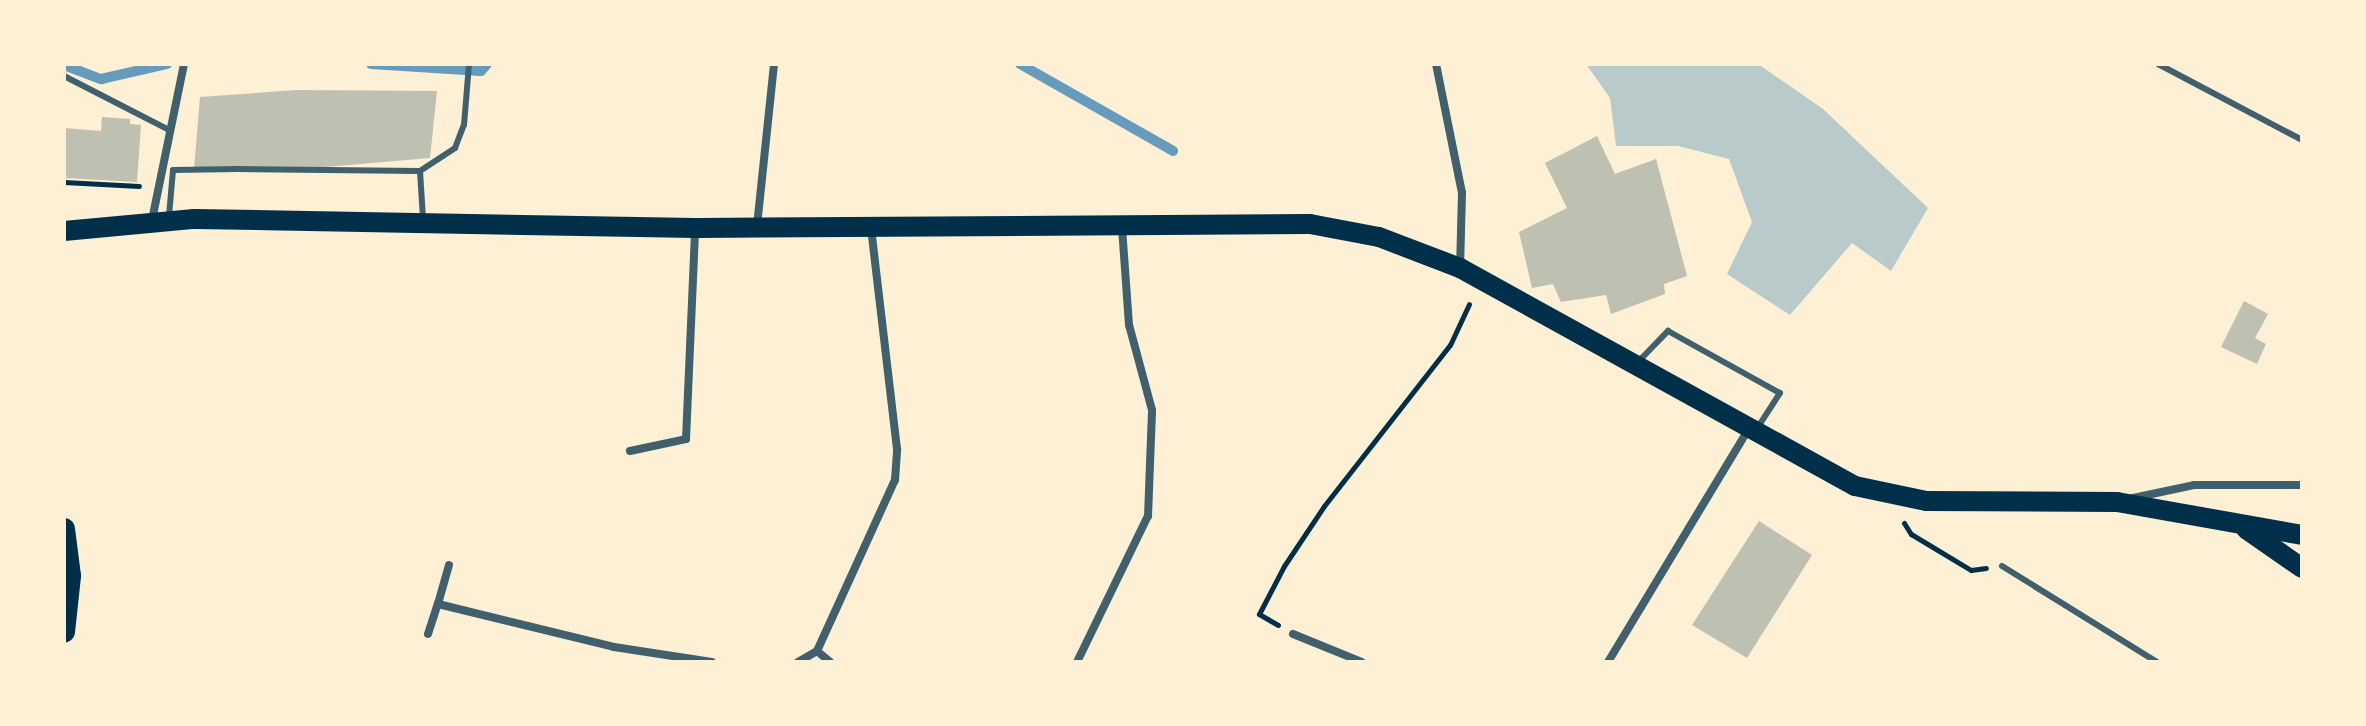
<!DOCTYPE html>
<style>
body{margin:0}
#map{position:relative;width:2366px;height:726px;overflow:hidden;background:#fdf0d5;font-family:"DejaVu Sans",sans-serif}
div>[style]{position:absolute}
.green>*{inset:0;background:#b9caca}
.stream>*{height:10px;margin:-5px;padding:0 5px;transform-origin:5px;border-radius:5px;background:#669bbc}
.building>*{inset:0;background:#bec0b2}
.path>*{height:5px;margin:-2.5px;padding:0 2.5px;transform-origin:2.5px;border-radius:2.5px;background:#003049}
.service>*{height:6px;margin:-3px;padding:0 3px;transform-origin:3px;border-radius:3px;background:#3f606c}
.minor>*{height:8px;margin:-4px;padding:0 4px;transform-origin:4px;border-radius:4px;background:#3f606c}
.primary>*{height:20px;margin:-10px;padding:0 10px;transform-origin:10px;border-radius:10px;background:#003049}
.trunk>*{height:22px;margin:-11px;padding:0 11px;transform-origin:11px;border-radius:11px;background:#003049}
span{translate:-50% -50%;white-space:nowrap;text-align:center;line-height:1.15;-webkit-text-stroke:8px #fdf0d5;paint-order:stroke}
.frame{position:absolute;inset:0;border:66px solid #fdf0d5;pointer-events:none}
</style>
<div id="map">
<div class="green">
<i style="clip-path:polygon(1586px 64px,1758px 64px,1823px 109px,1928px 208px,1891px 271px,1852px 243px,1790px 315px,1727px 274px,1752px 222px,1729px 159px,1678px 146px,1616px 146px,1610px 98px)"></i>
</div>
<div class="stream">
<i style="left:371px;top:64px;width:110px;rotate:3.6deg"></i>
<i style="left:481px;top:71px;width:9px;rotate:-49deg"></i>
<i style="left:1020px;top:64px;width:176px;rotate:29.6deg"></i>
<i style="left:64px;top:65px;width:40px;rotate:21deg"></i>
<i style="left:101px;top:79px;width:68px;rotate:-12.8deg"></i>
</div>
<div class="building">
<i style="clip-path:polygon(297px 90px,437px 91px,430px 158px,291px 170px,194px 169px,200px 97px)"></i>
<i style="clip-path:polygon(102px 117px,130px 119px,130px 124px,141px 125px,137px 182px,64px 178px,64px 128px,101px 131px)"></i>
<i style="clip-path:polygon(1597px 136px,1615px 174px,1656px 159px,1687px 276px,1664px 284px,1665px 294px,1611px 314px,1606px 295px,1561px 302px,1553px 284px,1532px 288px,1519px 232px,1567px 208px,1545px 163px)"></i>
<i style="clip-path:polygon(2244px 301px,2268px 314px,2255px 338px,2266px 344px,2257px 364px,2221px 347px)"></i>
<i style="clip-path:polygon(1759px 521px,1812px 555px,1747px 658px,1692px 625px)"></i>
</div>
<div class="path">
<i style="left:64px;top:182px;width:75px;rotate:3.1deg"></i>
<i style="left:1904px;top:523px;width:13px;rotate:58deg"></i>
<i style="left:1911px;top:534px;width:70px;rotate:31deg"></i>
<i style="left:1971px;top:570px;width:15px;rotate:-8deg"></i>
<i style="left:1278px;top:625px;width:22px;rotate:-150deg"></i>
<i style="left:1259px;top:614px;width:54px;rotate:-62.5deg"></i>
<i style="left:1284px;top:566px;width:72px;rotate:-56.3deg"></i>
<i style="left:1324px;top:506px;width:204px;rotate:-52deg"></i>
<i style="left:1450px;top:345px;width:45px;rotate:-65.1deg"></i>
</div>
<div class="service">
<i style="left:2158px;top:64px;width:163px;rotate:27.8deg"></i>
<i style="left:64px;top:76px;width:118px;rotate:27.2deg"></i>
<i style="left:420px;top:171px;width:42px;rotate:-33.3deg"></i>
<i style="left:455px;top:148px;width:25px;rotate:-69deg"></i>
<i style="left:464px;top:125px;width:61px;rotate:-85.3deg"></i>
<i style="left:169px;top:216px;width:46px;rotate:-85deg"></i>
<i style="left:173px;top:170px;width:65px;rotate:-0.9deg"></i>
<i style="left:238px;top:169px;width:182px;rotate:0.6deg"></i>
<i style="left:420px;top:171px;width:48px;rotate:86.4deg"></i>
<i style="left:1637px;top:363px;width:45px;rotate:-45.9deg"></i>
<i style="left:1668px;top:331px;width:128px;rotate:29deg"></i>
<i style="left:1780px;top:393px;width:40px;rotate:122.9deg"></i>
<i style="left:2002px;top:566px;width:182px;rotate:31.8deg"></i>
</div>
<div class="minor">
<i style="left:1436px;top:64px;width:132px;rotate:78.6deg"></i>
<i style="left:1462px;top:193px;width:75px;rotate:91.5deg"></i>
<i style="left:152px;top:220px;width:159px;rotate:-78.4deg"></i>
<i style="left:757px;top:226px;width:163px;rotate:-84deg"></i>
<i style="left:630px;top:451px;width:57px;rotate:-12.1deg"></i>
<i style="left:686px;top:439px;width:210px;rotate:-87.5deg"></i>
<i style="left:2133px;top:498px;width:62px;rotate:-12deg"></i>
<i style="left:2194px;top:485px;width:108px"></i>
<i style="left:449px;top:565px;width:41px;rotate:105.8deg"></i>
<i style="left:438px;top:604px;width:181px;rotate:13.7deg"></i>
<i style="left:614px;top:647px;width:99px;rotate:8.7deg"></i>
<i style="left:428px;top:634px;width:32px;rotate:-72deg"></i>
<i style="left:1293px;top:634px;width:74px;rotate:22.1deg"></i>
<i style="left:817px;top:651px;width:17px;rotate:40deg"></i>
<i style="left:798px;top:662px;width:22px;rotate:-30deg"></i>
<i style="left:817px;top:651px;width:188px;rotate:-65.5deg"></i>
<i style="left:895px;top:480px;width:31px;rotate:-86deg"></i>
<i style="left:897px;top:449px;width:224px;rotate:-96.7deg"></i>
<i style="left:1077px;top:662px;width:162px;rotate:-64.1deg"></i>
<i style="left:1148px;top:516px;width:106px;rotate:-87.8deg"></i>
<i style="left:1152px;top:410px;width:88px;rotate:-105.1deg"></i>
<i style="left:1129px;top:325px;width:98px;rotate:-94.1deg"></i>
<i style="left:1608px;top:662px;width:273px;rotate:-58.9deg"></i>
</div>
<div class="primary">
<i style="left:64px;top:231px;width:131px;rotate:-5.3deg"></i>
<i style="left:194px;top:219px;width:501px;rotate:1.03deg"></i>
<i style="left:695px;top:228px;width:615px;rotate:-0.37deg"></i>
<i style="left:1310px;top:224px;width:70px;rotate:10.7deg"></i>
<i style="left:1379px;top:237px;width:87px;rotate:20.9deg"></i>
<i style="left:1460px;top:268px;width:451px;rotate:28.9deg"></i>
<i style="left:1855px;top:486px;width:73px;rotate:11.9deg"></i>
<i style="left:1926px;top:501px;width:191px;rotate:0.3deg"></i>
<i style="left:2117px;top:502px;width:188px;rotate:10.1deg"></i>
<i style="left:2246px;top:529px;width:68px;rotate:34.9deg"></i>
</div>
<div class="trunk">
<i style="left:64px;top:529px;width:47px;rotate:82.7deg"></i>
<i style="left:70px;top:576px;width:56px;rotate:96.1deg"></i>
</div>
<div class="frame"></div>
</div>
